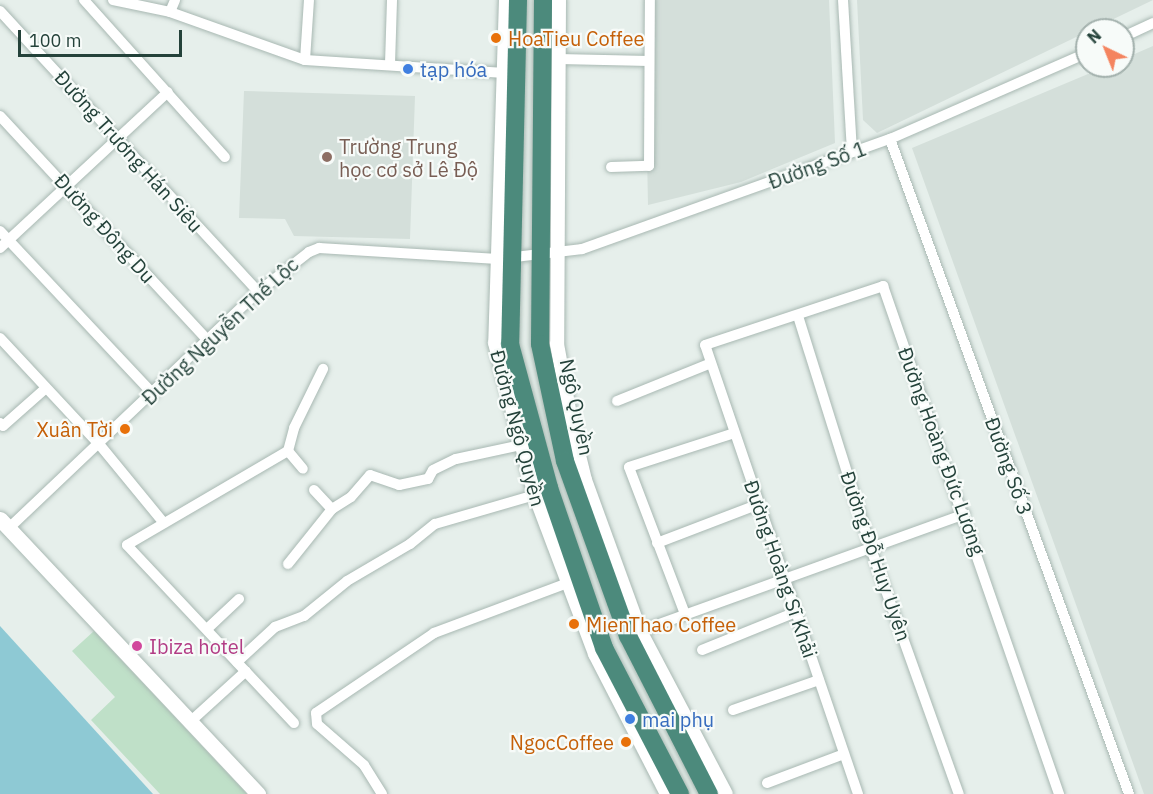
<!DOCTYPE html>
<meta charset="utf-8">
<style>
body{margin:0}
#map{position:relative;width:1153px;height:794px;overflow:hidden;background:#e6efeb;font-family:"IBM Plex Sans",sans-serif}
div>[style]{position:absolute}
.built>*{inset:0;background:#d4dfda}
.green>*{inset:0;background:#bfe0c8}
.water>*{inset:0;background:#8ec9d4}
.roads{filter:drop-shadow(0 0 2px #a8b8b2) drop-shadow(0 0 2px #a8b8b2)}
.minor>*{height:10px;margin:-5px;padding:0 5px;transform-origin:5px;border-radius:5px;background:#fff}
.tertiary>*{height:14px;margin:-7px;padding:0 7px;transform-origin:7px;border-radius:7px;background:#fff}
.secondary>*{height:15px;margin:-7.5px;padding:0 7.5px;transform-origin:7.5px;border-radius:7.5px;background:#fff}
.trunk>*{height:18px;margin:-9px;padding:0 9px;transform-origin:9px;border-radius:9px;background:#4c8a7c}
.dots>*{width:16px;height:16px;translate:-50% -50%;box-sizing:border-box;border:3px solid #f7fbf9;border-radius:50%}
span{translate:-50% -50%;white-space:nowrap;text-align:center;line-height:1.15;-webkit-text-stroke:4.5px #f7fbf9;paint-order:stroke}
.food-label{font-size:20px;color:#c56008}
.left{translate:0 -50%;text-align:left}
.right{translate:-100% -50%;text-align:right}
.shop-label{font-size:20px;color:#366cbe}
.education-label{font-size:20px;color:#785e54}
.street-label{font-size:20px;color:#24423a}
.hotel-label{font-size:20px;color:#b23c85}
.north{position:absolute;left:1075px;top:18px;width:60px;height:60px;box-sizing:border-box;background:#f7fbf9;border:2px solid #a3b1ad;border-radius:50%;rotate:317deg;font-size:16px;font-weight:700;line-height:24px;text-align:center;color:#24423a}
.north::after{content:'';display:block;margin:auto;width:21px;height:27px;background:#f4845f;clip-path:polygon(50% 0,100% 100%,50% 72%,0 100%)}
.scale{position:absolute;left:18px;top:30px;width:164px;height:27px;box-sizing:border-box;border:3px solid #24423a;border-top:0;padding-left:8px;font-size:18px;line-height:21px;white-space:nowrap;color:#24423a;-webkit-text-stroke:4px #f7fbf9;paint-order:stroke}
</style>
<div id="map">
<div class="built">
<i style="clip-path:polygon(644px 0,829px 0,835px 143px,741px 182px,648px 205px)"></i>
<i style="clip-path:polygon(857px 0,1153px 0,877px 133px,863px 120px)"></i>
<i style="clip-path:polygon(1153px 46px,1153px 794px,1144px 794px,912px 148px,1107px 66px,1123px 66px,1123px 59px)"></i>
<i style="clip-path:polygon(244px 91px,415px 96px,410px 239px,294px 236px,285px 219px,239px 218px)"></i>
</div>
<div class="green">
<i style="clip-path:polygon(94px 631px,247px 794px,160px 794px,91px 720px,115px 697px,72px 651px)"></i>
</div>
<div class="water">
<i style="clip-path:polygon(0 626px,153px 794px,0 794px)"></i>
</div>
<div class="roads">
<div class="minor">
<i style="left:84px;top:0;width:211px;rotate:48.1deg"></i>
<i style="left:113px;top:0;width:58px;rotate:11.9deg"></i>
<i style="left:170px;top:12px;width:143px;rotate:19.6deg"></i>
<i style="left:305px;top:60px;width:200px;rotate:3.7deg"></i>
<i style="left:843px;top:0;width:152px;rotate:86.6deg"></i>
<i style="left:0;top:11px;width:381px;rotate:47.4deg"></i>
<i style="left:170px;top:12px;width:13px;rotate:-67deg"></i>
<i style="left:1123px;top:37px;width:33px;rotate:-25deg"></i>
<i style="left:559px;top:59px;width:90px;rotate:1.3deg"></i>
<i style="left:305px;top:60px;width:60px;rotate:-86.2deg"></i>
<i style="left:390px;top:64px;width:64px;rotate:-88.2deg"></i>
<i style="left:0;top:116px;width:306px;rotate:47.2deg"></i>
<i style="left:890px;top:139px;width:697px;rotate:69.95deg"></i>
<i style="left:611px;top:167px;width:38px;rotate:-2deg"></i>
<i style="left:649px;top:166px;width:166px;rotate:-89.7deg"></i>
<i style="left:0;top:231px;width:224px;rotate:46.8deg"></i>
<i style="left:0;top:248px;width:229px;rotate:-42.9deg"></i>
<i style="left:798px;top:316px;width:241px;rotate:72.6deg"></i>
<i style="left:870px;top:546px;width:263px;rotate:70.3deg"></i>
<i style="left:0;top:338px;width:145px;rotate:47deg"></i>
<i style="left:99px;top:444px;width:102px;rotate:50.6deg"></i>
<i style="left:617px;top:401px;width:101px;rotate:-22deg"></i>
<i style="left:0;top:423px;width:4px;rotate:45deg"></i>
<i style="left:3px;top:426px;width:57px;rotate:-41.5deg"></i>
<i style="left:288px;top:451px;width:24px;rotate:-75deg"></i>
<i style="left:294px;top:428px;width:66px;rotate:-63.8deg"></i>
<i style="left:314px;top:490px;width:26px;rotate:47deg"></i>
<i style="left:332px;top:509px;width:22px;rotate:-32deg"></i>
<i style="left:351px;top:497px;width:29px;rotate:-49deg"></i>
<i style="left:370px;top:475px;width:31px;rotate:19deg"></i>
<i style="left:399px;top:485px;width:30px;rotate:-12deg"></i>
<i style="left:428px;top:479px;width:10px;rotate:-61deg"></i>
<i style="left:433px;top:470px;width:25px;rotate:-26deg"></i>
<i style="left:456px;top:459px;width:66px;rotate:-12.2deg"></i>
<i style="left:9px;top:528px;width:343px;rotate:-43.5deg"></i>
<i style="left:258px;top:292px;width:65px;rotate:-38.1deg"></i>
<i style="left:309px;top:252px;width:11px;rotate:-22deg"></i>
<i style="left:319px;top:248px;width:179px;rotate:3.5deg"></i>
<i style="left:498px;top:259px;width:85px;rotate:-6.8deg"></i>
<i style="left:582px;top:249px;width:327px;rotate:-19.7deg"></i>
<i style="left:890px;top:139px;width:215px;rotate:-23.6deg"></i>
<i style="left:657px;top:543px;width:109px;rotate:-20.9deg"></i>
<i style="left:288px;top:564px;width:70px;rotate:-51.3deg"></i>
<i style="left:685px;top:614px;width:157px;rotate:-110.9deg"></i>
<i style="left:629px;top:467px;width:110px;rotate:-17.9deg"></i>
<i style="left:207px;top:629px;width:44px;rotate:-43.2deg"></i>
<i style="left:640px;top:631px;width:345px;rotate:-19.8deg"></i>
<i style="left:702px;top:650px;width:101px;rotate:-22deg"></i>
<i style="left:237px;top:662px;width:52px;rotate:-42.6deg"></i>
<i style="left:275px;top:627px;width:31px;rotate:-21deg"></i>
<i style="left:304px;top:616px;width:55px;rotate:-39.1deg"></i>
<i style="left:347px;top:581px;width:73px;rotate:-30.4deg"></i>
<i style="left:410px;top:544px;width:32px;rotate:-39deg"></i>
<i style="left:435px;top:524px;width:104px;rotate:-16.2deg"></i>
<i style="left:733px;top:710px;width:91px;rotate:-19.2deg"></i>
<i style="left:191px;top:721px;width:74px;rotate:-42.3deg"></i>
<i style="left:294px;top:723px;width:244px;rotate:-133.2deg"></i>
<i style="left:127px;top:545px;width:186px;rotate:-30.3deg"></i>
<i style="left:288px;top:451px;width:23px;rotate:50deg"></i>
<i style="left:767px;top:783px;width:82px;rotate:-20.6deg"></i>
<i style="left:382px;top:794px;width:34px;rotate:-122deg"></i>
<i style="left:364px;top:765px;width:62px;rotate:-138.9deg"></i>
<i style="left:317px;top:724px;width:11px;rotate:-95deg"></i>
<i style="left:316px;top:713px;width:143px;rotate:-34.1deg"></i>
<i style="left:434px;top:633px;width:143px;rotate:-20.5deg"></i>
<i style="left:858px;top:794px;width:474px;rotate:-108.8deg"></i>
<i style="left:705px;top:345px;width:188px;rotate:-18.3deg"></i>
<i style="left:883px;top:286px;width:538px;rotate:70.89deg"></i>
</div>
<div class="tertiary">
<i style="left:506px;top:0;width:343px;rotate:91.8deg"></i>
<i style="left:495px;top:343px;width:157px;rotate:75.3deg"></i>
<i style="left:535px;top:495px;width:170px;rotate:69.3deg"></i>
<i style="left:595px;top:654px;width:157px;rotate:62.8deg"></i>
<i style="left:559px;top:0;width:344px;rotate:90.3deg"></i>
<i style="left:557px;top:344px;width:88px;rotate:79.6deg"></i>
<i style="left:573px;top:431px;width:50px;rotate:76.2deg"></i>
<i style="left:585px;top:480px;width:161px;rotate:70deg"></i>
<i style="left:640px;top:631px;width:184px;rotate:62.2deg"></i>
</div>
<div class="secondary">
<i style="left:0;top:519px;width:377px;rotate:46.8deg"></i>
</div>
<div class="trunk">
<i style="left:518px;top:0;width:344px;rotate:91.3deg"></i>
<i style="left:510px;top:344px;width:149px;rotate:74.8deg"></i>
<i style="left:549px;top:488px;width:169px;rotate:71deg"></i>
<i style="left:604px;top:648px;width:165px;rotate:62.5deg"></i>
<i style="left:543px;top:0;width:344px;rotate:90.5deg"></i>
<i style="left:540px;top:344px;width:120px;rotate:77.9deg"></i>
<i style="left:565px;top:461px;width:186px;rotate:70.2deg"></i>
<i style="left:628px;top:636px;width:178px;rotate:62.9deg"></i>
</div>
</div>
<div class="dots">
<i style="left:496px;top:38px;background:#e8710a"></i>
<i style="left:408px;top:69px;background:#3f7fe0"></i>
<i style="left:327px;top:157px;background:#8d6e63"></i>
<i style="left:125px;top:429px;background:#e8710a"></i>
<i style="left:574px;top:624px;background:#e8710a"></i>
<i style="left:137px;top:646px;background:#d1479c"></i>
<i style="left:630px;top:719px;background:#3f7fe0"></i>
<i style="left:626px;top:742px;background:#e8710a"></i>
</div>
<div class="food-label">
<span class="left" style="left:508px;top:38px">HoaTieu Coffee</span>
<span class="right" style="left:113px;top:429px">Xuân Tời</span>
<span class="left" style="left:586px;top:624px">MienThao Coffee</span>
<span class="right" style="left:614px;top:742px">NgocCoffee</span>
</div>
<div class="shop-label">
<span class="left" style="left:420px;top:69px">tạp hóa</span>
<span class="left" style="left:642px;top:719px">mai phụ</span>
</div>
<div class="education-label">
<span class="left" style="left:339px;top:158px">Trường Trung<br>học cơ sở Lê Độ</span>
</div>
<div class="street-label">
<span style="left:129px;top:151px;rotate:48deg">Đường Trương Hán Siêu</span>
<span style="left:817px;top:165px;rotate:-20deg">Đường Số 1</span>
<span style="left:105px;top:228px;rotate:48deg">Đường Đông Du</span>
<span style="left:220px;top:331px;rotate:-43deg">Đường Nguyễn Thế Lộc</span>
<span style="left:577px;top:407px;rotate:78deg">Ngô Quyền</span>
<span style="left:518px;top:428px;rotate:75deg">Đường Ngô Quyền</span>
<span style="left:942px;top:451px;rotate:70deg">Đường Hoàng Đức Lương</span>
<span style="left:1009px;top:466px;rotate:70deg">Đường Số 3</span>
<span style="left:876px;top:556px;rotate:71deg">Đường Đỗ Huy Uyên</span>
<span style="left:781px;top:569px;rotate:71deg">Đường Hoàng Sĩ Khải</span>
</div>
<div class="hotel-label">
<span class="left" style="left:149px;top:646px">Ibiza hotel</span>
</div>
<div class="north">N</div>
<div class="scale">100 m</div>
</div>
